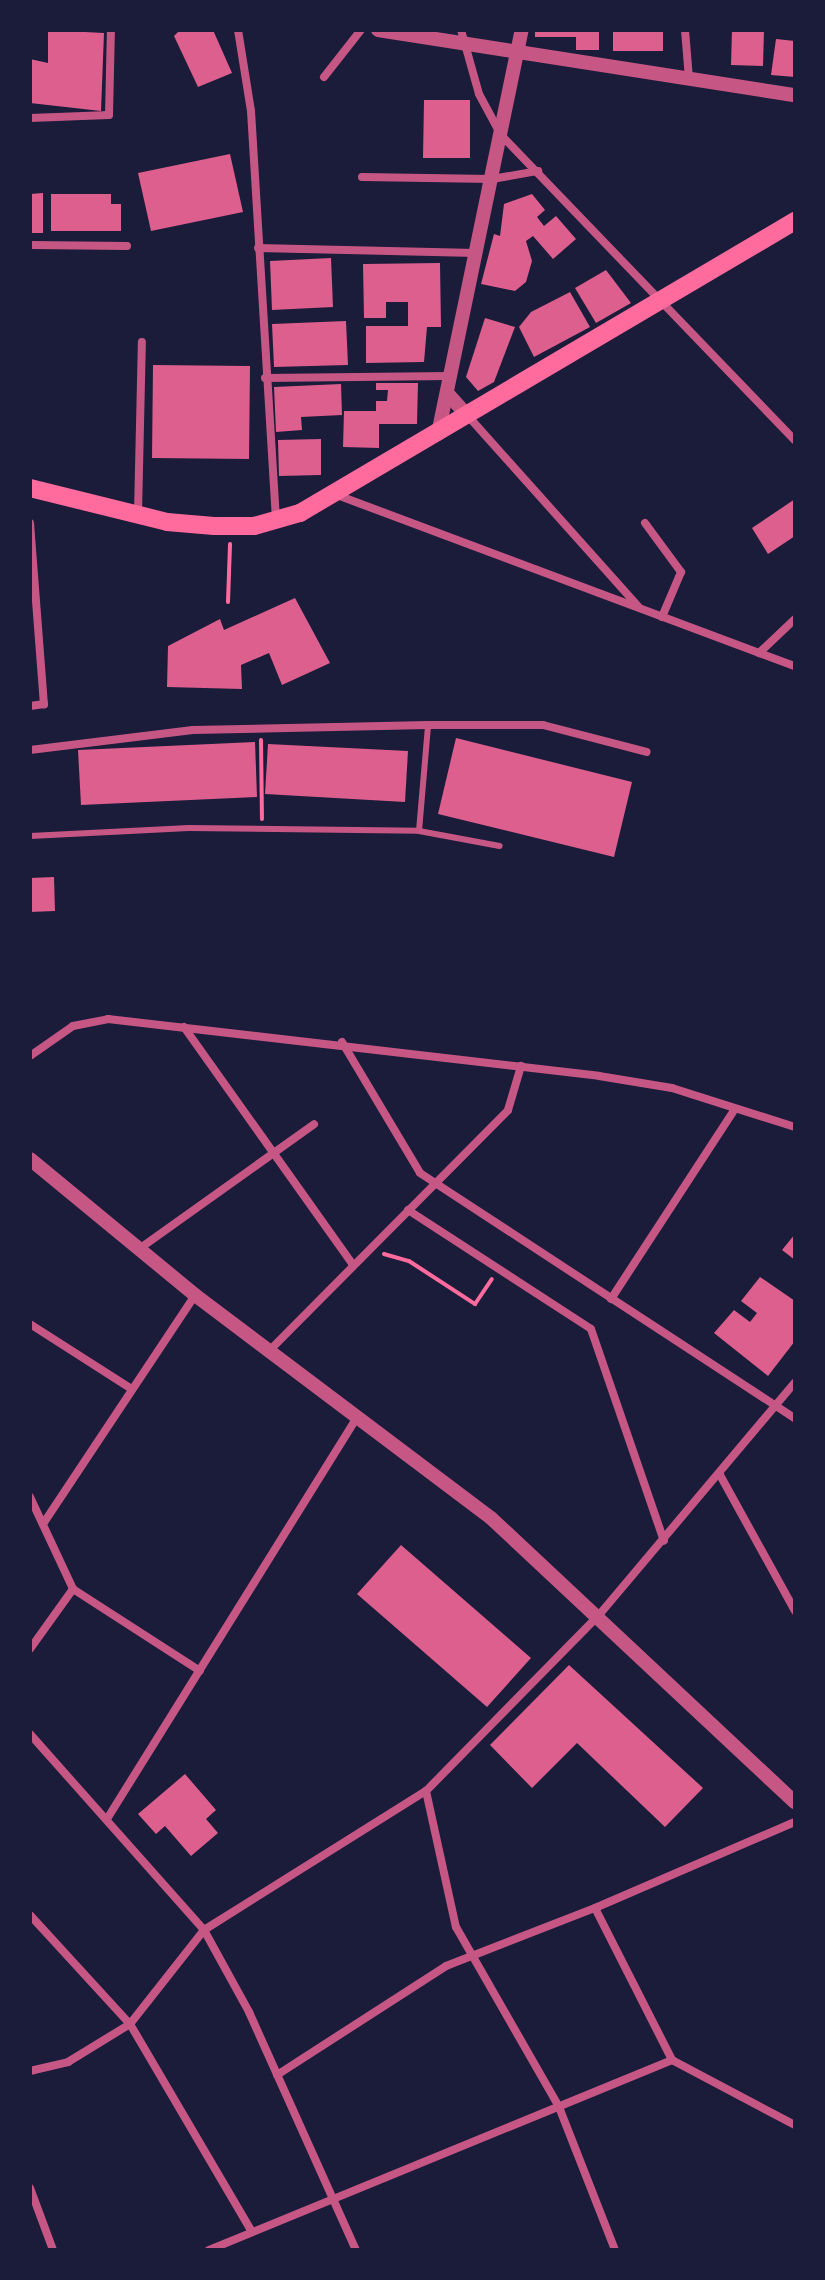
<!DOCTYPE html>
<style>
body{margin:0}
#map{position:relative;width:825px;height:2280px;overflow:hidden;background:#1b1b3a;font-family:"Source Serif 4",serif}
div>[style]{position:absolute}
.building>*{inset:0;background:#dd5f8e}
.path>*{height:4px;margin:-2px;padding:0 2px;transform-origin:2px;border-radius:2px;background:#ff6b9d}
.service>*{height:6px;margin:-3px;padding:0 3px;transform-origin:3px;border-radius:3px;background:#c65784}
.minor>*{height:8px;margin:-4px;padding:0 4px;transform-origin:4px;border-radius:4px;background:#c65784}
.tertiary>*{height:14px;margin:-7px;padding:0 7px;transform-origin:7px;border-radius:7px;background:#c65784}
.primary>*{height:18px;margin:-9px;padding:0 9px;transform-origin:9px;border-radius:9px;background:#ff6b9d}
span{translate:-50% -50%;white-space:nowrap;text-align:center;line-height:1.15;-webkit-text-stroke:8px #1b1b3a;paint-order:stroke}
.frame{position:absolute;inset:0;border:32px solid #1b1b3a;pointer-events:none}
</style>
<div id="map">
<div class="building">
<i style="clip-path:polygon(48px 30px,104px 33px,101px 111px,30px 103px,30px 59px,48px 63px)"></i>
<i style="clip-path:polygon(180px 30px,213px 30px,232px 73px,198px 87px,174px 36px)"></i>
<i style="clip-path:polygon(535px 30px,599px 30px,599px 50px,576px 50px,576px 37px,535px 37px)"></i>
<i style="clip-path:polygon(613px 30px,663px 30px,663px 51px,613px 51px)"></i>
<i style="clip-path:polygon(732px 30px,764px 30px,763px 66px,731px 65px)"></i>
<i style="clip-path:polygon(776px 39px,795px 41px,795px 77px,771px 75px)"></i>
<i style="clip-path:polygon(424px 100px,470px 100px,470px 158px,423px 158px)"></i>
<i style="clip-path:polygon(230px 154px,243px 212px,151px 231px,138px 173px)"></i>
<i style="clip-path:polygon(43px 193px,43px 233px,30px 233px,30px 194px)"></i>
<i style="clip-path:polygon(51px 194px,111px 194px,111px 204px,121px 204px,121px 231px,51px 231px)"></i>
<i style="clip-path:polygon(532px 194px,545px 210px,537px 217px,544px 226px,556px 216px,576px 239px,553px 259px,533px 236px,526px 241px,532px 261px,526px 282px,515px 291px,481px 284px,494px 234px,500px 236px,504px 204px)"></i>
<i style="clip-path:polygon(331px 258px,333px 307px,272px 310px,270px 261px)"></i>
<i style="clip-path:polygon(440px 263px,441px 327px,427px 327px,424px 362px,366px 363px,366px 326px,408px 326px,408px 302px,386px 302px,386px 318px,364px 318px,363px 264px)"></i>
<i style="clip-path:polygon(606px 270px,631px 303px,596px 323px,575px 288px)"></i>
<i style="clip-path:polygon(570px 292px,590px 327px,534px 357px,519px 327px,531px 312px)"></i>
<i style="clip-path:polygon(485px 318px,515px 327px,494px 382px,478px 391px,466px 377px)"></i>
<i style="clip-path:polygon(346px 321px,348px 365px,274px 367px,272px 324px)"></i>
<i style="clip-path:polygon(153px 365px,250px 366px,249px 459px,152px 458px)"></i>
<i style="clip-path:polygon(376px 383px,418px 383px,417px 424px,379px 424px,379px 448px,343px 447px,344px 411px,376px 411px,376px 401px,387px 401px,388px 390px,376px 390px)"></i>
<i style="clip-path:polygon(341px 384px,342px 415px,301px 417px,302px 430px,276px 432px,274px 387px)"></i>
<i style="clip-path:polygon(321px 439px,321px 475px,279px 476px,278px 440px)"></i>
<i style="clip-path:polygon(795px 499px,795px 536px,768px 554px,752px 528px)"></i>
<i style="clip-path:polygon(295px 598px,330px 663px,282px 685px,269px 653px,241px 665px,242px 689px,167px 687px,168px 646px,220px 619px,224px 630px)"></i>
<i style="clip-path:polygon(456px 738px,632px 782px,614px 857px,438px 814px)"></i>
<i style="clip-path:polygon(255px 742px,257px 797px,81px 805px,78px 750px)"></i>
<i style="clip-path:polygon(268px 744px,408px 751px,405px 802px,265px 794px)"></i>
<i style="clip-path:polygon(54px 877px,55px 911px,30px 912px,30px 878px)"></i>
<i style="clip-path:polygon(795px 1234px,795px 1260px,782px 1250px)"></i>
<i style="clip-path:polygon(760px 1277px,795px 1301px,795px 1341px,768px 1376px,714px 1333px,734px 1310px,750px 1322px,757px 1313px,741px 1301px)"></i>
<i style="clip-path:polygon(401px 1545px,531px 1658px,487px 1707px,357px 1594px)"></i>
<i style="clip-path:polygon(569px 1665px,703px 1788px,665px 1827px,577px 1743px,532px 1788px,490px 1745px)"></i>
<i style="clip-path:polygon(185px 1774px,216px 1810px,206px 1819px,218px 1833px,191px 1856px,165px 1826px,156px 1834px,138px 1814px)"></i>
</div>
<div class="path">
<i style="left:228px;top:602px;width:58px;rotate:-88deg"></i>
<i style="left:261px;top:740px;width:79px;rotate:89.3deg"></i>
<i style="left:384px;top:1254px;width:26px;rotate:16deg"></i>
<i style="left:409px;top:1261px;width:79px;rotate:33.1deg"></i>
<i style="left:475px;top:1304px;width:30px;rotate:-56deg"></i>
</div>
<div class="service">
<i style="left:419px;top:831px;width:106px;rotate:-85.1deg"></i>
<i style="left:30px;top:836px;width:159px;rotate:-2.9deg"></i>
<i style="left:189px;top:828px;width:230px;rotate:0.7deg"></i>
<i style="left:419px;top:831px;width:82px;rotate:10.5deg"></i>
</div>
<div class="minor">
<i style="left:238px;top:30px;width:82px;rotate:80.9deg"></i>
<i style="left:251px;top:111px;width:409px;rotate:86.5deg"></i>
<i style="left:461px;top:30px;width:66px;rotate:74.3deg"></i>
<i style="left:479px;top:94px;width:47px;rotate:61.8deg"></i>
<i style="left:501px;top:135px;width:424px;rotate:46.1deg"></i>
<i style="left:685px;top:30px;width:49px;rotate:85.3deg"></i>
<i style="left:324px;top:77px;width:60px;rotate:-51.8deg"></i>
<i style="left:30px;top:118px;width:79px;rotate:-2.2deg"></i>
<i style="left:109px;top:115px;width:85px;rotate:-88.7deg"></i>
<i style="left:362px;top:177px;width:130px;rotate:0.9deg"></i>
<i style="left:492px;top:179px;width:47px;rotate:-9.9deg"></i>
<i style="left:30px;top:245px;width:97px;rotate:0.6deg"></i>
<i style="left:258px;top:248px;width:218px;rotate:1.3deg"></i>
<i style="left:265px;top:378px;width:185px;rotate:-0.6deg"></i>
<i style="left:468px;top:416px;width:255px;rotate:48.2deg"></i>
<i style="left:337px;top:495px;width:489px;rotate:20.5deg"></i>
<i style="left:138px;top:513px;width:171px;rotate:-88.7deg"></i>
<i style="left:30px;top:523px;width:182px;rotate:85.6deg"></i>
<i style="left:44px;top:704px;width:14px;rotate:172deg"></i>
<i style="left:645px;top:523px;width:61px;rotate:53.7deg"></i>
<i style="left:681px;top:572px;width:49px;rotate:112.9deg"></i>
<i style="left:759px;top:653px;width:50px;rotate:-43.4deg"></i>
<i style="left:30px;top:750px;width:164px;rotate:-7deg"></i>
<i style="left:193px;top:730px;width:235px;rotate:-1.2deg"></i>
<i style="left:428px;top:725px;width:115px"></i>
<i style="left:543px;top:725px;width:107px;rotate:14.6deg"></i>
<i style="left:184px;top:1027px;width:292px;rotate:54.6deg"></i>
<i style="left:342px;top:1042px;width:152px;rotate:59.2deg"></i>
<i style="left:420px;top:1173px;width:448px;rotate:33.2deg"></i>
<i style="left:30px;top:1056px;width:52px;rotate:-34.9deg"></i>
<i style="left:73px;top:1026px;width:36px;rotate:-11deg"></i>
<i style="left:108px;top:1019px;width:494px;rotate:6.6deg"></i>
<i style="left:599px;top:1076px;width:74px;rotate:9.3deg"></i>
<i style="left:672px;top:1088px;width:129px;rotate:17.6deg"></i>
<i style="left:408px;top:1210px;width:218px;rotate:33deg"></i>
<i style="left:591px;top:1329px;width:224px;rotate:71deg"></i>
<i style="left:139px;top:1249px;width:215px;rotate:-35.5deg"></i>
<i style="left:611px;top:1299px;width:227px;rotate:-56.9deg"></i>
<i style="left:30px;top:1324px;width:119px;rotate:32.6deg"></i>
<i style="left:269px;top:1351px;width:339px;rotate:-45.2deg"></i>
<i style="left:508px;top:1110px;width:46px;rotate:-73.5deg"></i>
<i style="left:720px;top:1475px;width:155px;rotate:61.1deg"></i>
<i style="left:30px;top:1497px;width:102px;rotate:64.9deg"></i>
<i style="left:73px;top:1589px;width:151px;rotate:32.8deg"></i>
<i style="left:43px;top:1524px;width:275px;rotate:-56.4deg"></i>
<i style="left:30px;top:1649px;width:74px;rotate:-54.4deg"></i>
<i style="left:30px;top:1734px;width:262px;rotate:48.4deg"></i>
<i style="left:204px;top:1930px;width:94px;rotate:61.2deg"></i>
<i style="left:249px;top:2012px;width:261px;rotate:65.8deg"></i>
<i style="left:426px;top:1791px;width:139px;rotate:77.6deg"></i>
<i style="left:456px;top:1927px;width:207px;rotate:60.2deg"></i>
<i style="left:559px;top:2107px;width:154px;rotate:68.6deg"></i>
<i style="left:107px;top:1819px;width:473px;rotate:-58.1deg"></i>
<i style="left:595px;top:1908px;width:170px;rotate:63.1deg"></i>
<i style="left:672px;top:2060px;width:139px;rotate:27.9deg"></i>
<i style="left:30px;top:1915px;width:148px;rotate:47.5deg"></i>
<i style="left:130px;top:2024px;width:241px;rotate:59.6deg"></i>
<i style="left:30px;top:2071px;width:39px;rotate:-13deg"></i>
<i style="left:68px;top:2062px;width:73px;rotate:-31.5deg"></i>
<i style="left:130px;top:2024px;width:120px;rotate:-51.8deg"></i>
<i style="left:204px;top:1930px;width:262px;rotate:-32.1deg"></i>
<i style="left:426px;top:1791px;width:247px;rotate:-45.5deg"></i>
<i style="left:599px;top:1615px;width:304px;rotate:-49.9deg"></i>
<i style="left:277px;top:2075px;width:201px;rotate:-32.8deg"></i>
<i style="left:446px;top:1966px;width:160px;rotate:-21.3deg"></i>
<i style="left:595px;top:1908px;width:218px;rotate:-23.3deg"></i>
<i style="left:30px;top:2188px;width:66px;rotate:69.6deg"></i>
<i style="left:209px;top:2250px;width:500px;rotate:-22.31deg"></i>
</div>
<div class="tertiary">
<i style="left:378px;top:30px;width:422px;rotate:8.9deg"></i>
<i style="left:447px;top:393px;width:31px;rotate:48deg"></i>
<i style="left:438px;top:434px;width:413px;rotate:-78.3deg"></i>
<i style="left:30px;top:1159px;width:214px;rotate:39.5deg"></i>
<i style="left:195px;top:1295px;width:371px;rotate:37deg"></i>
<i style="left:491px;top:1518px;width:416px;rotate:43.1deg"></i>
</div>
<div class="primary">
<i style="left:30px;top:488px;width:141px;rotate:13.9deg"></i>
<i style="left:167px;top:522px;width:47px;rotate:4.9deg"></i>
<i style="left:214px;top:526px;width:40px"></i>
<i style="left:254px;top:526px;width:48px;rotate:-15.8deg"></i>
<i style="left:300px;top:513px;width:575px;rotate:-30.54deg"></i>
</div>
<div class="frame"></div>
</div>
